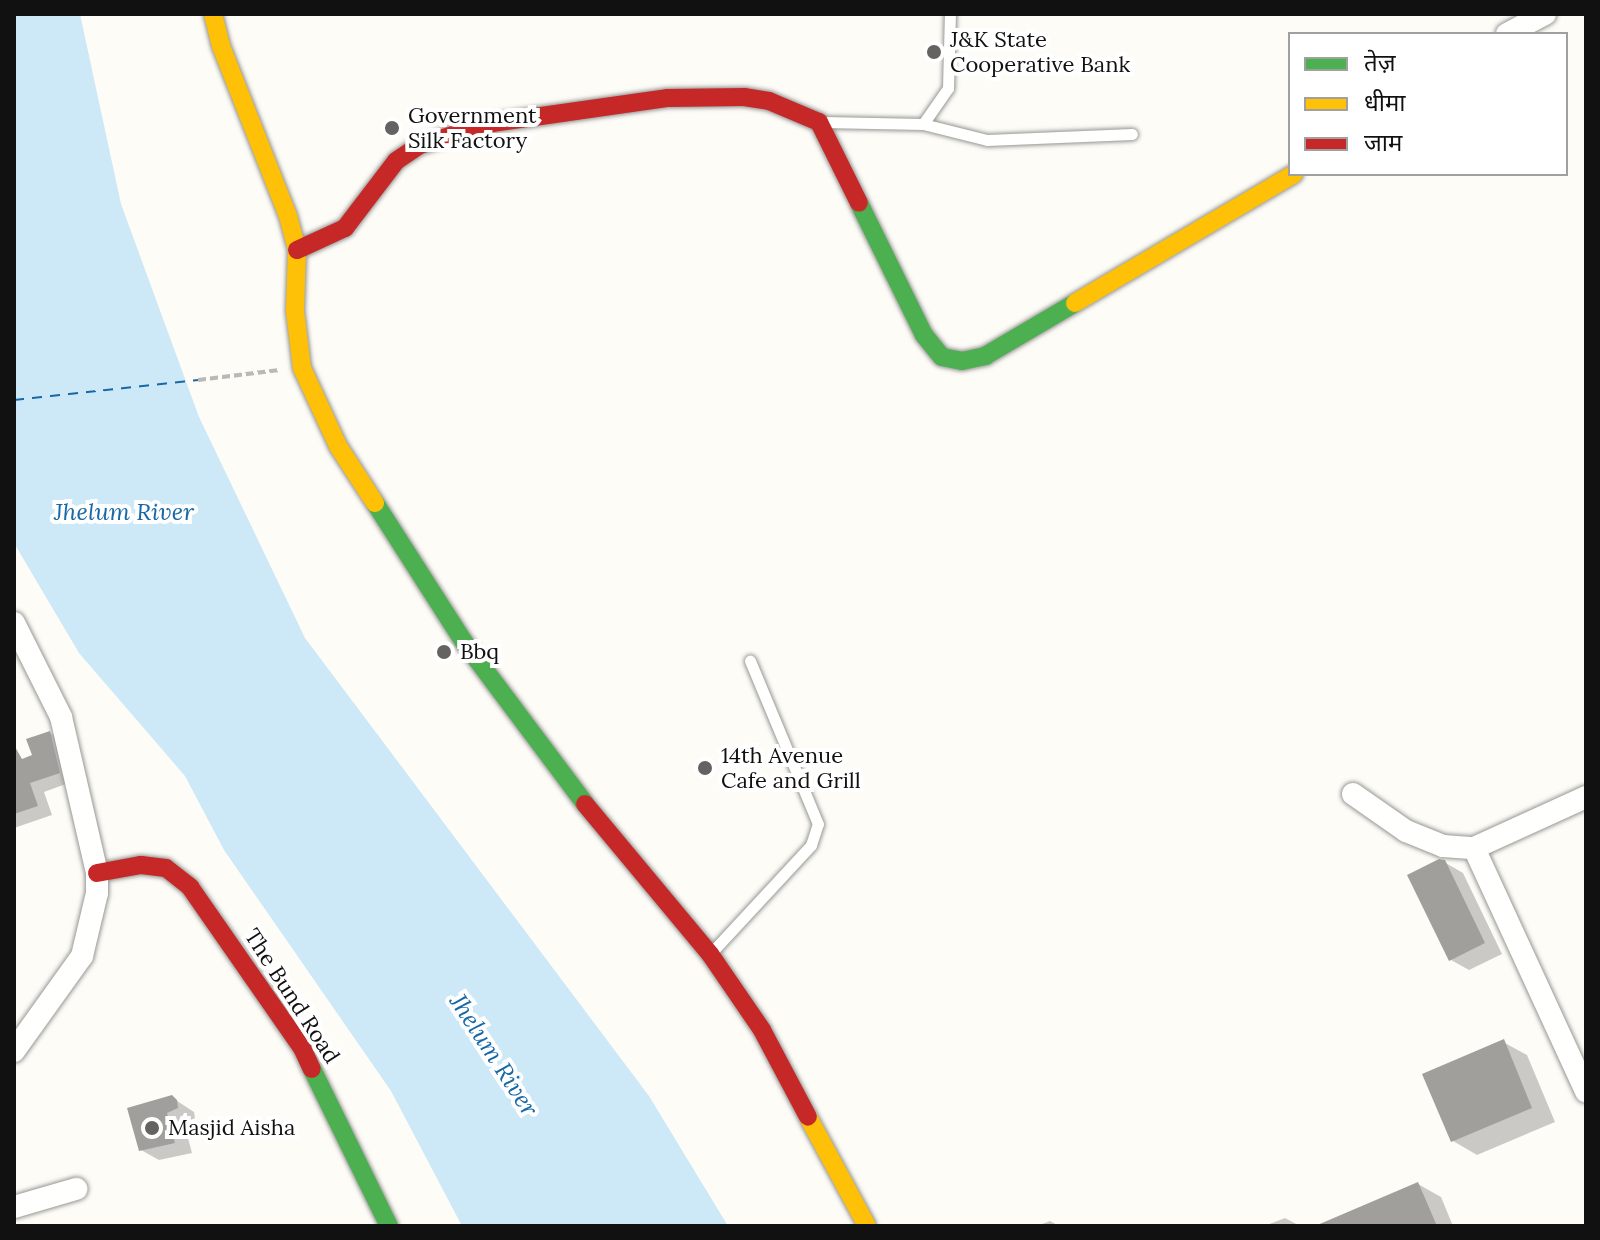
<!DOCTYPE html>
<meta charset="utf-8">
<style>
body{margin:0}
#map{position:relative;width:1600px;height:1240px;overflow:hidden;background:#fdfcf7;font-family:Lora,"Noto Sans Devanagari",serif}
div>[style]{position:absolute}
.water>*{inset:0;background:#cde8f7}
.shadow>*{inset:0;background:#0003}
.ferry>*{height:2px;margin-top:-1px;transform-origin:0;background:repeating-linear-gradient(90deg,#1768a6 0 10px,transparent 0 18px)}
.building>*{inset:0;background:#a19f9c}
.path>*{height:4px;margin-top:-2px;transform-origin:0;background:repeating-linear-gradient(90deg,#b9b9b8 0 8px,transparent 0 12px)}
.roads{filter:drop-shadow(0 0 2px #979795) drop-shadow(0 0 2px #979795)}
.lane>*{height:11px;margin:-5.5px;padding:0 5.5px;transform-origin:5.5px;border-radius:5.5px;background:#fffffe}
.street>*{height:22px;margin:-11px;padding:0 11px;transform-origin:11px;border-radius:11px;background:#fffffe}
.fast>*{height:18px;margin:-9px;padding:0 9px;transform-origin:9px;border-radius:9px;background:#4caf50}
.slow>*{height:18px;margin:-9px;padding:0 9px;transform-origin:9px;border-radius:9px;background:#ffc107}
.jam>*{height:18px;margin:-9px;padding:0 9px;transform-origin:9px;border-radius:9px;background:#c62828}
.dots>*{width:22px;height:22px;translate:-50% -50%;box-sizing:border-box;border:4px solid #fff;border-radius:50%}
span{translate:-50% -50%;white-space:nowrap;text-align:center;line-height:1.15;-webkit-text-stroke:8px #fff;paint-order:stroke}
.poi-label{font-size:22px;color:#111}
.left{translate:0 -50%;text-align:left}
.street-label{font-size:22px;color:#111}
.water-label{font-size:24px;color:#1768a6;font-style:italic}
.frame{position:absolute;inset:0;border:16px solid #111;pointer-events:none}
.legend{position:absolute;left:1288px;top:32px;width:280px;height:144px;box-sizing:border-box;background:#fff;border:2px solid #a0a0a0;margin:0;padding:10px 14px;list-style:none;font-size:24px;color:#111}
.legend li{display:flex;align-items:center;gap:16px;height:40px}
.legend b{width:40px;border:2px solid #a0a0a0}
</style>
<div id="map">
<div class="water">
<i style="clip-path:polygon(14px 14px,80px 14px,121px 204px,199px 417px,305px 638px,649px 1096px,728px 1226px,462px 1226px,391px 1091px,224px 850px,185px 776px,79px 653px,14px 543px)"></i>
</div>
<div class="shadow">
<i style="clip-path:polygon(50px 733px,65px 742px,74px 781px,44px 792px,52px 815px,14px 828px,14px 763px,34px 757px)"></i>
<i style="clip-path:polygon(1444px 862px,1463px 873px,1502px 954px,1469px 970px,1451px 960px)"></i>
<i style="clip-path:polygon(1503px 1042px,1527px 1055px,1555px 1122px,1477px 1155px,1453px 1141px)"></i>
<i style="clip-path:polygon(171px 1097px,194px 1112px,195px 1118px,184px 1123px,192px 1153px,159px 1160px,141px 1150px)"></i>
<i style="clip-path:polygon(1418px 1184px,1441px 1197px,1453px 1226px,1330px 1226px)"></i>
<i style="clip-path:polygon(1285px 1218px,1300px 1226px,1264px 1226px)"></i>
<i style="clip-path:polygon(1050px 1221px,1059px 1226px,1037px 1226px)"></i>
</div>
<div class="ferry">
<i style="left:14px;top:400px;width:185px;rotate:-6.2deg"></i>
</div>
<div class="building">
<i style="clip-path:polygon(50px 731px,60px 773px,30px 783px,38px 806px,14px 814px,14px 745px,22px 759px,32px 755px,26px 739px)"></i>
<i style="clip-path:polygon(1439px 859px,1445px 860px,1485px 943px,1449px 961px,1407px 875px)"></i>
<i style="clip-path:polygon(1504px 1039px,1532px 1108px,1451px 1142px,1422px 1074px)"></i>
<i style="clip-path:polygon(172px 1095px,177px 1100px,178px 1108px,167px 1113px,175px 1143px,139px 1151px,127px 1108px)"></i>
<i style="clip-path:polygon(1418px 1182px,1437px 1226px,1315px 1226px)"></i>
</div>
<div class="path">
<i style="left:198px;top:380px;width:82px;rotate:-7deg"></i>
</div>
<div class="roads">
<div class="lane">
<i style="left:823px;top:122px;width:100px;rotate:1.1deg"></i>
<i style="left:923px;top:124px;width:66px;rotate:14deg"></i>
<i style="left:987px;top:140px;width:145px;rotate:-2.4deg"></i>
<i style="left:923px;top:124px;width:44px;rotate:-55.2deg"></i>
<i style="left:948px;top:88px;width:74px;rotate:-88.5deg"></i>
<i style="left:711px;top:953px;width:147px;rotate:-47.2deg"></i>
<i style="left:811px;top:845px;width:22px;rotate:-72deg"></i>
<i style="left:818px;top:824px;width:177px;rotate:-112.6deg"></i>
</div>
<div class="street">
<i style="left:1507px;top:34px;width:43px;rotate:-27.8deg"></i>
<i style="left:14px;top:623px;width:105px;rotate:63.4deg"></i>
<i style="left:61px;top:717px;width:160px;rotate:77deg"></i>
<i style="left:97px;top:873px;width:20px;rotate:90deg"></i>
<i style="left:97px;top:893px;width:65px;rotate:103.4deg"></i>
<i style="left:82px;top:956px;width:117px;rotate:125.6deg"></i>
<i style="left:1353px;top:794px;width:65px;rotate:34.9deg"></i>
<i style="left:1406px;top:831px;width:40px;rotate:22deg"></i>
<i style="left:1443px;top:846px;width:31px;rotate:4deg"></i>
<i style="left:1586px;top:797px;width:123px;rotate:155.5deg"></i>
<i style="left:1474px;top:848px;width:268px;rotate:65.3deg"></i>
<i style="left:14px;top:1207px;width:65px;rotate:-16.2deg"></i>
</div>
<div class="fast">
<i style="left:859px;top:203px;width:147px;rotate:63.8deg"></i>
<i style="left:924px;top:335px;width:28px;rotate:51deg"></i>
<i style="left:942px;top:357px;width:20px;rotate:11deg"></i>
<i style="left:962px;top:361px;width:24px;rotate:-12deg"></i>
<i style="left:985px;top:356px;width:104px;rotate:-30.5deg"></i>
<i style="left:375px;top:503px;width:165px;rotate:57.4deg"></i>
<i style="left:464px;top:642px;width:202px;rotate:53.2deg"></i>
<i style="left:312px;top:1069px;width:175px;rotate:63.9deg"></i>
</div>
<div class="slow">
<i style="left:213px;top:14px;width:33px;rotate:76deg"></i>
<i style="left:221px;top:46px;width:183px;rotate:68.5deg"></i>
<i style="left:288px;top:216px;width:35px;rotate:75deg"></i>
<i style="left:297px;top:250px;width:61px;rotate:91.9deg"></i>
<i style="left:295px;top:311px;width:57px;rotate:83deg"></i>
<i style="left:302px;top:368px;width:86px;rotate:65.2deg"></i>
<i style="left:338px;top:446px;width:68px;rotate:57deg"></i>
<i style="left:1075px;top:303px;width:254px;rotate:-30.5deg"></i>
<i style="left:808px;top:1117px;width:124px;rotate:61.6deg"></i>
</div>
<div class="jam">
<i style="left:297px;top:250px;width:53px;rotate:-24.6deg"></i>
<i style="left:345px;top:228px;width:84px;rotate:-52.7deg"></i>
<i style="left:396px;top:161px;width:29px;rotate:-34deg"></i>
<i style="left:420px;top:145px;width:75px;rotate:-17deg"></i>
<i style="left:492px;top:123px;width:178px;rotate:-8.1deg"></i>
<i style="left:668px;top:98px;width:76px;rotate:-0.8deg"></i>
<i style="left:744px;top:97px;width:25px;rotate:9deg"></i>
<i style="left:769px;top:101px;width:54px;rotate:22.8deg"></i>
<i style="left:819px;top:122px;width:90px;rotate:63.7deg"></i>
<i style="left:585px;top:804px;width:195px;rotate:50.2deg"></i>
<i style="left:710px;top:954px;width:92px;rotate:55.6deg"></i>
<i style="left:762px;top:1030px;width:98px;rotate:62.1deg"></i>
<i style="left:97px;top:873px;width:45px;rotate:-10.3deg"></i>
<i style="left:141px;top:865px;width:25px;rotate:7deg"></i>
<i style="left:166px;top:868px;width:31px;rotate:38deg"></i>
<i style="left:190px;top:887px;width:196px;rotate:55.2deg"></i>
<i style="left:302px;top:1048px;width:23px;rotate:65deg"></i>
</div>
</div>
<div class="dots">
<i style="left:934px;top:52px;background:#646362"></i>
<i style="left:392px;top:128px;background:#646362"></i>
<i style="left:444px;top:652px;background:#646362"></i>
<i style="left:705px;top:768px;background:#646362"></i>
<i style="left:152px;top:1128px;background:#646362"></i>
</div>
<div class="poi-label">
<span class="left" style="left:950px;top:52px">J&amp;K State<br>Cooperative Bank</span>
<span class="left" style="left:408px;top:128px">Government<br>Silk Factory</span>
<span class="left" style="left:460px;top:652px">Bbq</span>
<span class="left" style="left:721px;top:768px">14th Avenue<br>Cafe and Grill</span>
<span class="left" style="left:168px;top:1128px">Masjid Aisha</span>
</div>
<div class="street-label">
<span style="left:292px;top:996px;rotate:57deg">The Bund Road</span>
</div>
<div class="water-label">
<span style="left:124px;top:512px">Jhelum River</span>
<span style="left:494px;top:1055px;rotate:57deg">Jhelum River</span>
</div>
<div class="frame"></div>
<ul class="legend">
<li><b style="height:10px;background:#4caf50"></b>तेज़</li>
<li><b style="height:10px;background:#ffc107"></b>धीमा</li>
<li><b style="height:10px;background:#c62828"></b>जाम</li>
</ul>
</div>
